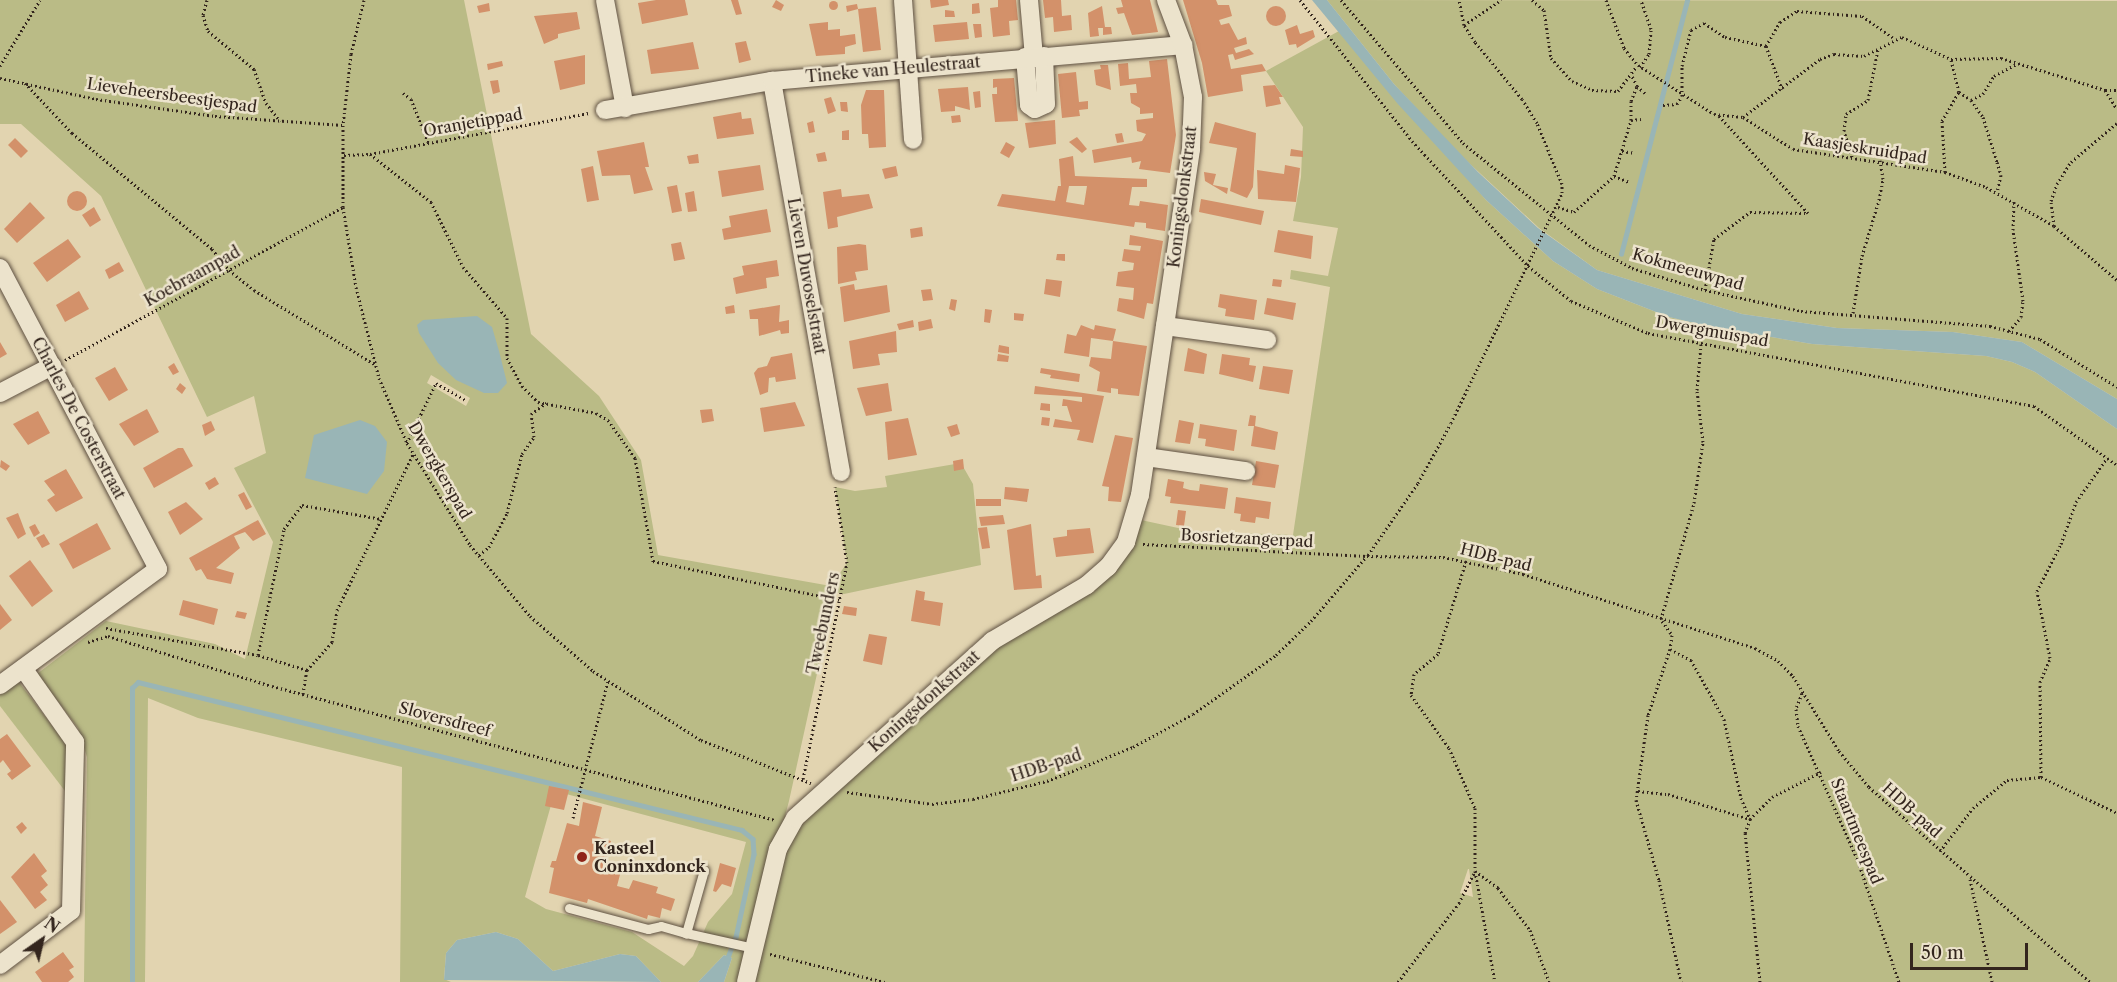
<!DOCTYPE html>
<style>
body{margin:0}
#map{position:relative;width:2117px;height:982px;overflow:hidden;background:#e2d4b0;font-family:"Libre Caslon Text",serif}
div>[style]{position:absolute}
.green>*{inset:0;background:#babb86}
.water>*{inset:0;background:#99b5b6}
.stream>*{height:4.5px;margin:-2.25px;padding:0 2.25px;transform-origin:2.25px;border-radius:2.25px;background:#99b5b6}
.building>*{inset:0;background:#d3916a}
.round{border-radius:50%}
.path>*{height:3px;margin-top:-1.5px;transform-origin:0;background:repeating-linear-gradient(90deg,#33251d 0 1.5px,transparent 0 4.5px)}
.roads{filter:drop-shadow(0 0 2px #5f5142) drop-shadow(0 0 2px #5f5142)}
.service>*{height:9px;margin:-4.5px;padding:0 4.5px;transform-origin:4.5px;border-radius:4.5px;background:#ece3cc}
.minor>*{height:18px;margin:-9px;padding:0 9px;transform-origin:9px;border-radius:9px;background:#ece3cc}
.dots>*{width:16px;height:16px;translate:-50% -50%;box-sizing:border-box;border:3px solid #ece3cc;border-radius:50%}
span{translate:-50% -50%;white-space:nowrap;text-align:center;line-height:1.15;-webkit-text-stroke:5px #ece3cc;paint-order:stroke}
.street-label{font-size:16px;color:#33251d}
.poi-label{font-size:16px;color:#33251d;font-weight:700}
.left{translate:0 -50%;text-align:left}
.north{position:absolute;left:12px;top:910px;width:60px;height:60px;-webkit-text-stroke:4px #ece3cc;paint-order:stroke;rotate:34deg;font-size:16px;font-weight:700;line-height:24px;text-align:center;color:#33251d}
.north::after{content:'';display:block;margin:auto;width:21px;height:27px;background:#33251d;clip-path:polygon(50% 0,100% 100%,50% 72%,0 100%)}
.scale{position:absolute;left:1910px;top:943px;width:118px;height:27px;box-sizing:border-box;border:3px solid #33251d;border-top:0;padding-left:8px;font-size:18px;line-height:21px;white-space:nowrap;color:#33251d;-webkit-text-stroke:4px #ece3cc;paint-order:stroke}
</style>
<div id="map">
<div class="green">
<i style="clip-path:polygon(evenodd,0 0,464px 0,531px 334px,599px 396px,641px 460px,658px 555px,831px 586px,847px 563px,835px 487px,855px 491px,887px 487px,885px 476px,961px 463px,973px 484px,981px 565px,844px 594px,835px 592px,789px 801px,741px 982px,724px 982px,732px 958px,724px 955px,698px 982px,661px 982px,636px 956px,620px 954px,553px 971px,518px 939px,496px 932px,457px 940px,446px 953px,444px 979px,451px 982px,400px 982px,402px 767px,198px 718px,148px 698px,145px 982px,84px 982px,87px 757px,78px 728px,37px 674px,106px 621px,215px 644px,245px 659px,273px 542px,234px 468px,266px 453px,254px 396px,207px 417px,101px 196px,21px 124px,0 124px,0 0,431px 375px,470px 398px,466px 406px,427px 383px,431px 375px,0 0,555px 791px,746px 842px,732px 894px,708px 922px,693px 956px,684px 966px,632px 932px,546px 909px,525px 897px,555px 791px)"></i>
<i style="clip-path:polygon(1327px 0,2117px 1px,2117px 399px,2022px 342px,1953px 332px,1837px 328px,1742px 314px,1597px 270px,1539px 228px,1455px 150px,1394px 84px)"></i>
<i style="clip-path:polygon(evenodd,1339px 31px,1486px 200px,1553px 261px,1597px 289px,1669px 317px,1711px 327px,1812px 344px,1986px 356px,2012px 362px,2035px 372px,2117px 429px,2117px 982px,755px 982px,789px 838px,800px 820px,996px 646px,1091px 591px,1141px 520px,1192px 531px,1293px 535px,1330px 287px,1290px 279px,1291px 270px,1328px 276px,1338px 228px,1293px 221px,1301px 177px,1303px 127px,1266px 71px,1339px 31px,1468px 869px,1469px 869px,1473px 897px,1460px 893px,1468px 869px)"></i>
<i style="clip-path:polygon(18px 681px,67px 745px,65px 791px,0 706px,0 695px)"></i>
</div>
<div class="water">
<i style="clip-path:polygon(1312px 0,1327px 0,1394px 84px,1478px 172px,1538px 228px,1597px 270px,1742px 314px,1837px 328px,1953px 332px,2022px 342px,2117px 399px,2117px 429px,2035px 372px,2012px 362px,1986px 356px,1812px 344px,1711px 327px,1669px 317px,1597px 289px,1553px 261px,1486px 200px,1397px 103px)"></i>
<i style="clip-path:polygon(477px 316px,492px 327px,499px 351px,507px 383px,498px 393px,484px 393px,456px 380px,438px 363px,419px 333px,417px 325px,423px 320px)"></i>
<i style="clip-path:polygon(360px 420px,375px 426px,387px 442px,384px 471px,367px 494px,305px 478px,314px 435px)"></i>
<i style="clip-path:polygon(496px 932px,518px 939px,553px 971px,620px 954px,636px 956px,661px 982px,444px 980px,446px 953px,457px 940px)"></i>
<i style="clip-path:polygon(724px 955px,732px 958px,724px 982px,698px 982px)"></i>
</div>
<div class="stream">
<i style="left:1621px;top:254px;width:262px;rotate:-75.4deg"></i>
<i style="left:132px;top:982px;width:294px;rotate:-90deg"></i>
<i style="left:132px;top:688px;width:8px;rotate:-45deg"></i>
<i style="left:138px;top:682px;width:622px;rotate:13.77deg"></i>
<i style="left:742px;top:830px;width:14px;rotate:39deg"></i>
<i style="left:753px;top:839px;width:15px;rotate:86deg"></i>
<i style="left:754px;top:854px;width:85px;rotate:102.2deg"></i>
<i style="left:736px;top:937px;width:25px;rotate:111deg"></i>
</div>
<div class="building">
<i style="clip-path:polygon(656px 0,685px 0,688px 15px,642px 24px,638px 3px)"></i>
<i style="clip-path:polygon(731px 0,738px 0,742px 14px,736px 15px)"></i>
<i style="clip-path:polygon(776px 0,784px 5px,781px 11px,772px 7px)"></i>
<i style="clip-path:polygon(930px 0,948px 0,949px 5px,931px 8px)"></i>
<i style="clip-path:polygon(998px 0,1016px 0,1018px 20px,1009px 21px,1010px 35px,993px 37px,990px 8px,998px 7px)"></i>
<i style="clip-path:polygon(1043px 0,1061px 0,1062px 16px,1071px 15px,1072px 30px,1054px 32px,1053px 17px,1045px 18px)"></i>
<i style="clip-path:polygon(1121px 0,1150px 0,1158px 32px,1132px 35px,1124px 13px,1118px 14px,1116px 8px,1123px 7px)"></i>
<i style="clip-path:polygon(1183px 0,1216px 0,1218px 5px,1229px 5px,1232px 16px,1219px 20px,1221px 25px,1229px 23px,1238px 40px,1246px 37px,1247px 44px,1234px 48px,1236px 53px,1249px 49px,1254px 54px,1235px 60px,1233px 54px,1228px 55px,1231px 69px,1262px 64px,1266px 71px,1241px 75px,1243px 91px,1208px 97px,1202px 63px)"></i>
<i class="round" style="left:828.5px;top:0.5px;width:9px;height:9px"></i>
<i style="clip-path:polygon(489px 3px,490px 11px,479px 13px,477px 6px)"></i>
<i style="clip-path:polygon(979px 3px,980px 13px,972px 14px,972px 4px)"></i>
<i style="clip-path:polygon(857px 4px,858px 9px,847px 12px,846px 6px)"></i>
<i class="round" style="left:1266px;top:6px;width:20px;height:20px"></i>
<i style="clip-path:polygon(1102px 6px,1105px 27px,1111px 27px,1112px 34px,1103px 35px,1103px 28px,1098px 28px,1099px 36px,1090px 37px,1088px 13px)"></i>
<i style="clip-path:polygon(876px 7px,881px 50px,863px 52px,858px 9px)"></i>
<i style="clip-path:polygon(945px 10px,954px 11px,955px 17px,945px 17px)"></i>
<i style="clip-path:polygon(577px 12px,580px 29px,558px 34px,558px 38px,544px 44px,534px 16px)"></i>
<i style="clip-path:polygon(828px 22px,828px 30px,840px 29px,840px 36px,855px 34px,856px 44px,845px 47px,845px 54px,816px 56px,809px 24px)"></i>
<i style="clip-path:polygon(967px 22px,969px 39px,935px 42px,933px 25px)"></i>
<i style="clip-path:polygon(973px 24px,981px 24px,982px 37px,975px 38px)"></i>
<i style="clip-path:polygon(1297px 25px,1300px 34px,1313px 30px,1315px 37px,1297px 48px,1296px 44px,1289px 45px,1285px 30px)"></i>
<i style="clip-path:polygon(746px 41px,751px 60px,739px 63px,735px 43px)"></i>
<i style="clip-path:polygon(693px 42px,699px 69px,651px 74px,647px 50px)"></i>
<i style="clip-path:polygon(585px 55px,585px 84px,560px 90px,554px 61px)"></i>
<i style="clip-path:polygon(1167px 59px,1176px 135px,1170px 173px,1139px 169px,1141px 161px,1132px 163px,1131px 157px,1094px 163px,1092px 150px,1142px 141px,1146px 134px,1137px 131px,1136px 120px,1153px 118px,1153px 113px,1140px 114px,1140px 108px,1131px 103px,1130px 93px,1137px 93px,1136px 84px,1120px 86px,1118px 64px,1128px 63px,1129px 79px,1151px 77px,1149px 61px)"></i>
<i style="clip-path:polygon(502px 61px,503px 66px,488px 70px,487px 64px)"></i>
<i style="clip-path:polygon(1100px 65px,1108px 65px,1111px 90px,1096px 85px,1094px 70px,1101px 69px)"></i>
<i style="clip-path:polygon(1076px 72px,1079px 102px,1088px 101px,1088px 109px,1079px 110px,1080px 116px,1062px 118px,1058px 74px)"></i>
<i style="clip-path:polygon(1014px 78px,1018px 121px,995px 122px,992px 94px,997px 94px,997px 87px,993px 88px,993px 79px)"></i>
<i style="clip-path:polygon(498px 80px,500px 92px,493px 94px,490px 81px)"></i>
<i style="clip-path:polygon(1275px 85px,1283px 97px,1279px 97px,1281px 104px,1266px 107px,1263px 86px)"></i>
<i style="clip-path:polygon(968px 87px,970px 110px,955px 106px,955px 111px,941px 112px,938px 89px)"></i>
<i style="clip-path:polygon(866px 90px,884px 90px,886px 147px,869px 148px,868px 134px,862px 134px,861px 105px)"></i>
<i style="clip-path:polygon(980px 91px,981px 107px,975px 108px,973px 92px)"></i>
<i style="clip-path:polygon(831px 97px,836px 111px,828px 114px,824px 99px)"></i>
<i style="clip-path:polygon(840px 102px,847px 102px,848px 112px,841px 111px)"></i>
<i style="clip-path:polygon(741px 112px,742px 119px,751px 118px,754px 134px,717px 139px,713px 117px)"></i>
<i style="clip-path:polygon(960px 115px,961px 122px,952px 123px,951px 116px)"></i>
<i style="clip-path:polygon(1055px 120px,1056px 144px,1029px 148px,1025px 123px)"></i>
<i style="clip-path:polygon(813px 121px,815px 132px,809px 133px,807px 123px)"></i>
<i style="clip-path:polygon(1215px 122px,1256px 133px,1253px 187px,1247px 198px,1230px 191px,1237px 148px,1209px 143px)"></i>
<i style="clip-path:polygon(849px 130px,849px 140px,842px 140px,842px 131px)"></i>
<i style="clip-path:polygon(1122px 133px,1124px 142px,1117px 143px,1115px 134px)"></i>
<i style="clip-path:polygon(1077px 137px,1087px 149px,1082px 153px,1069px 142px)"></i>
<i style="clip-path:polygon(15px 138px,28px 151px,21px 158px,8px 145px)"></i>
<i style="clip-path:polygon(644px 142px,649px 167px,645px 167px,653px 190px,634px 194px,630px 175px,602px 176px,597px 151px)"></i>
<i style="clip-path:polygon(1006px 142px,1015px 147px,1009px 158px,1000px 153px)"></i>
<i style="clip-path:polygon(1291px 149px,1303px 151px,1303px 157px,1290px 156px)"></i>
<i style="clip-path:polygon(825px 152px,827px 161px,818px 162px,816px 154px)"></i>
<i style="clip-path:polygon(698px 154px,699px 163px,689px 164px,687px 156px)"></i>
<i style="clip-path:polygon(evenodd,1073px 156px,1075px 176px,1147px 179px,1147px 187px,1132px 187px,1129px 205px,1139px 206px,1140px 201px,1168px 205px,1165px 231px,1146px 228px,1146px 223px,1135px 222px,1134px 227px,997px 206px,1002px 194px,1055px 201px,1058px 186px,1061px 186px,1059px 159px,1073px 156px,1069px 186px,1087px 186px,1084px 205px,1066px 202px,1069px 186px)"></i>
<i style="clip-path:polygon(760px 165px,764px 190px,722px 197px,718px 171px)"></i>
<i style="clip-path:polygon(1285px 165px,1300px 168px,1296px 202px,1258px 199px,1257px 170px,1284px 174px)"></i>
<i style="clip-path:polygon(593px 166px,599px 200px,587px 202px,581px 169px)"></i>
<i style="clip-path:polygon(896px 166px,898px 176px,885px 179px,882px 169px)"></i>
<i style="clip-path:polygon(1204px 172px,1216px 174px,1213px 185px,1228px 188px,1227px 194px,1205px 181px)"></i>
<i style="clip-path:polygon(677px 185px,682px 211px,672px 213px,667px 187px)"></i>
<i style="clip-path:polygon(841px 189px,842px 197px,869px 194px,873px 208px,837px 217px,838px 227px,828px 229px,823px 192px)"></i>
<i style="clip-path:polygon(694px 191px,697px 211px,688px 212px,685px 193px)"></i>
<i class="round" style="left:67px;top:191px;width:20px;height:20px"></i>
<i style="clip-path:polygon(1201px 199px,1264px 211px,1261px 225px,1199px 212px)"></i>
<i style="clip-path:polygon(30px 202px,45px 218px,17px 243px,4px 229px)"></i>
<i style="clip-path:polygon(94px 207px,101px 220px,90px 227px,82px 215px)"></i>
<i style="clip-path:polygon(767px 209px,771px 232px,724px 240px,722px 229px,731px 227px,729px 216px)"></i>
<i style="clip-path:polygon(922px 227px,923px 236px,911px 238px,910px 229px)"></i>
<i style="clip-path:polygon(1278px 230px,1313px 236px,1311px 259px,1274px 252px)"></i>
<i style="clip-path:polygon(1130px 235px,1163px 241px,1153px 304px,1147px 303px,1144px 319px,1117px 311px,1119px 298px,1133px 300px,1134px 288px,1116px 286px,1118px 272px,1133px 270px,1134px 263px,1122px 261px,1124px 249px,1140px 251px,1141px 246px,1129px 245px)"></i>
<i style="clip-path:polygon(68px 239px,81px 257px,47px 282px,33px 263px)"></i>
<i style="clip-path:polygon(681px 242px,685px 259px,674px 261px,671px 244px)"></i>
<i style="clip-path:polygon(859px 244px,866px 245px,868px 270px,855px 272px,857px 280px,838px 284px,837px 247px)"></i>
<i style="clip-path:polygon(1057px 254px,1065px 254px,1065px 261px,1056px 260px)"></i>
<i style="clip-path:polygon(777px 260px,779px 276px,766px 278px,767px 288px,736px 294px,733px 278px,744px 275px,742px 266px)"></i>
<i style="clip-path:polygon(119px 262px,124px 271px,109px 279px,105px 270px)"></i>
<i style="clip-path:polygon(1046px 279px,1062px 281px,1060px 297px,1044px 294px)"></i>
<i style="clip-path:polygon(1273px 279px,1282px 280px,1281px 287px,1272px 286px)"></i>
<i style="clip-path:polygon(854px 284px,855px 290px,887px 285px,890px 312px,844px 322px,840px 287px)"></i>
<i style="clip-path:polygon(931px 289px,933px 300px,923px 301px,921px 290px)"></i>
<i style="clip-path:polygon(79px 291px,89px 309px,65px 322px,56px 305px)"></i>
<i style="clip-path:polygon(1220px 294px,1257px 300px,1254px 320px,1225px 316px,1226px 309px,1218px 307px)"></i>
<i style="clip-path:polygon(1267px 298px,1296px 303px,1293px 320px,1264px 314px)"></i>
<i style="clip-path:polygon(951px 299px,957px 300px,955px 311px,949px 309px)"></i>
<i style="clip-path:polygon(734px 305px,735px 313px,726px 314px,725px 307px)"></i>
<i style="clip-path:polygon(780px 305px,779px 322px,789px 320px,789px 333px,781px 334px,780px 330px,759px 336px,758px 319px,750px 319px,749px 310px)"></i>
<i style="clip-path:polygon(985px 309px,992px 310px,990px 323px,984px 322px)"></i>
<i style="clip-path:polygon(1014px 313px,1024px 314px,1023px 321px,1014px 320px)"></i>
<i style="clip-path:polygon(931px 319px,933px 328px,919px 331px,918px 322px)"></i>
<i style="clip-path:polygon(913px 320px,914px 327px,899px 330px,897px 324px)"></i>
<i style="clip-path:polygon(1081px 325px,1094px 330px,1095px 325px,1116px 329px,1113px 341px,1091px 338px,1089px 357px,1064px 353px,1067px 334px,1076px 336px)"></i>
<i style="clip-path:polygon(896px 331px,897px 352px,878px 354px,880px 365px,853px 369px,849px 341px)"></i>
<i style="clip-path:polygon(1113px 341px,1147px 346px,1139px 396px,1118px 394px,1118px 389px,1111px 388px,1111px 393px,1097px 391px,1100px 372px,1089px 366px,1091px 357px,1111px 359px)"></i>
<i style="clip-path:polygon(0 342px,7px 354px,0 358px)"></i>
<i style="clip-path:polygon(999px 345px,1009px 347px,1009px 354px,998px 352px)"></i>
<i style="clip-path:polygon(1188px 348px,1207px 354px,1204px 374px,1184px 371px)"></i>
<i style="clip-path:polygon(792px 353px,796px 379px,776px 382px,775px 377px,769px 378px,768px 392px,760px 395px,754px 373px,758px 368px,767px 366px,771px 357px)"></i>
<i style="clip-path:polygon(998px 354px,1009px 356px,1008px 362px,997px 361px)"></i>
<i style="clip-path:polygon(1222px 354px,1250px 358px,1249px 365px,1256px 366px,1253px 382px,1219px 374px)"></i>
<i style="clip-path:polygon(174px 363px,179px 372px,173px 375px,168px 367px)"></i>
<i style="clip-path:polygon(1263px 366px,1293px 370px,1289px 394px,1259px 389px)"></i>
<i style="clip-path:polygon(115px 367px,128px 390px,109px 401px,95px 378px)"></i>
<i style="clip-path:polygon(1041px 368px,1080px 374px,1079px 382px,1050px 378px,1051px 375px,1040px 373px)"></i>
<i style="clip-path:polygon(180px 383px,186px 388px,182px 394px,176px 389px)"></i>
<i style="clip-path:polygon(888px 383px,892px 411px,866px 416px,857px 388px)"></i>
<i style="clip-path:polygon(1035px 386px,1104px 396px,1093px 443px,1077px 440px,1080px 430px,1053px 427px,1055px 419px,1072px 422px,1067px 406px,1062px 406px,1063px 399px,1082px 402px,1082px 397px,1034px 394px)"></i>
<i style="clip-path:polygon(795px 402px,805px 426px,764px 432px,760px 408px)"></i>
<i style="clip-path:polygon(1041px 403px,1050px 404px,1050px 411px,1040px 410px)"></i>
<i style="clip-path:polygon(147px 409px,159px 432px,134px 446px,119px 424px)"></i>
<i style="clip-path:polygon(712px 409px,714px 421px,702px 423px,700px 410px)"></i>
<i style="clip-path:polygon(38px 411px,50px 433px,28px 445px,13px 424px)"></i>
<i style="clip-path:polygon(1250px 415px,1256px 416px,1255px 426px,1278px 432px,1275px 450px,1251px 446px,1254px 426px,1248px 426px)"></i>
<i style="clip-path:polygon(1042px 417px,1050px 418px,1049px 426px,1041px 425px)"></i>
<i style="clip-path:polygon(908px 418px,917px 455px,888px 460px,885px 422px)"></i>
<i style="clip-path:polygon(1179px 420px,1194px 423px,1190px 444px,1175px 442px)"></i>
<i style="clip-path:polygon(211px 421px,215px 430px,205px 436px,202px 425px)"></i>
<i style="clip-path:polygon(957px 424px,960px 434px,951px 437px,947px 427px)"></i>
<i style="clip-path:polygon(1200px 424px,1237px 430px,1234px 451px,1205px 446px,1206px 439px,1198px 438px)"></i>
<i style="clip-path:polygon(1115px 435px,1133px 438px,1121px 502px,1108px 501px,1109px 487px,1102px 486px)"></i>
<i style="clip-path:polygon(178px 448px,183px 448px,193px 466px,154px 488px,143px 468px)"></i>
<i style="clip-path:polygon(963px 459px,964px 469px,954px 471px,953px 461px)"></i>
<i style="clip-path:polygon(1px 460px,10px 466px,6px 471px,0 467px)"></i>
<i style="clip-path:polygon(1256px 461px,1279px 465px,1275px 488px,1252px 485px)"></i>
<i style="clip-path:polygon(66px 469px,83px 498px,56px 512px,47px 500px,55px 495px,44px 481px)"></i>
<i style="clip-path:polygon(215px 477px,219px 484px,209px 490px,205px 483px)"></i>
<i style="clip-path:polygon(1168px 479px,1184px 482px,1183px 488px,1190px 490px,1199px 491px,1200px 484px,1228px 488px,1225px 509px,1170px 503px,1171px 497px,1165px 496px)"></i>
<i style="clip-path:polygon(1005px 487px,1029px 489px,1027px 502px,1004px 499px)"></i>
<i style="clip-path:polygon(244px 492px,252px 507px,246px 510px,238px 495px)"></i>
<i style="clip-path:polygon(1236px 497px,1271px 502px,1269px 519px,1256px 517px,1255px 523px,1240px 521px,1241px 514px,1234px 513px)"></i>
<i style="clip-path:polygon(976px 499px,1001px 499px,1001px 506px,976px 506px)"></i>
<i style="clip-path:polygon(186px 502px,203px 519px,180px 535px,168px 512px)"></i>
<i style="clip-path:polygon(1178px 510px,1186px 511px,1184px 526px,1176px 525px)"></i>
<i style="clip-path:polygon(18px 513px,26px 534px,18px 539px,6px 518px)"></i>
<i style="clip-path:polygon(1003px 515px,1005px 524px,981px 526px,979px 517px)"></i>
<i style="clip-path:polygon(258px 520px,266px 534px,253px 541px,245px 532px,234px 536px,240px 548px,216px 568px,234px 573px,231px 584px,207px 579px,201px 569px,196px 571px,189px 558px)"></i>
<i style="clip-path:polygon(97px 523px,111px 549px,73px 569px,59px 544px)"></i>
<i style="clip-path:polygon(35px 524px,40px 533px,34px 537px,29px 527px)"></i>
<i style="clip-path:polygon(1031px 524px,1036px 576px,1041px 575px,1042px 588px,1014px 590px,1007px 530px)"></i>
<i style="clip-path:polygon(987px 527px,990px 548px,982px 549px,978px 528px)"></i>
<i style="clip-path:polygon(1090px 528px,1094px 553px,1056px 557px,1053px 538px,1067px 536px,1067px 530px)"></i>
<i style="clip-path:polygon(44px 534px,50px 544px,42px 548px,36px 538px)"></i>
<i style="clip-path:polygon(30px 560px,53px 591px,32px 607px,9px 576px)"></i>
<i style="clip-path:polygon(916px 590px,925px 592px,924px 600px,943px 603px,940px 626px,911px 621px)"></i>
<i style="clip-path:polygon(183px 600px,218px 609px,214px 625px,179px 615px)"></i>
<i style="clip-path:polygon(0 604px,12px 620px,0 630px)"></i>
<i style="clip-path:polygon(844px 606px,857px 608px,856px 616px,842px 614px)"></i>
<i style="clip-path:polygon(237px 611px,247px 613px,245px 619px,235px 617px)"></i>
<i style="clip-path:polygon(869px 634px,887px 637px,882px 665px,863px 661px)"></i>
<i style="clip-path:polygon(7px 734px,31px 766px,12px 780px,7px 774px,11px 771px,3px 760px,0 763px,0 739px)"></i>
<i style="clip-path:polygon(549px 786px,569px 790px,564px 810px,545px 806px)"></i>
<i style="clip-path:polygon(583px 802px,602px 807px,595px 836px,611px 841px,606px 863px,622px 867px,617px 886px,629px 889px,633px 880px,658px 887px,656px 893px,675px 899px,671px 911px,662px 908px,660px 918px,648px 915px,647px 919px,588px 899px,587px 903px,549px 893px,554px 868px,550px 867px,552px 861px,556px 861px,567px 823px,579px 826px)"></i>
<i style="clip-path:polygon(22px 822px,27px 828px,21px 834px,16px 827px)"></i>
<i style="clip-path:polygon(34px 853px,47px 871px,41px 876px,48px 885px,40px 892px,47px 900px,35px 909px,11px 877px)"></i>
<i style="clip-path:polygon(720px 863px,736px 868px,731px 887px,722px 884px,716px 892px,713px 891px)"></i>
<i style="clip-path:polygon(0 900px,17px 922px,0 934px)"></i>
<i style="clip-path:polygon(63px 952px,74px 967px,69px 970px,74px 977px,68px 982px,42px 982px,35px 972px)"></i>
</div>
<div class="path">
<i style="left:207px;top:0;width:16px;rotate:105deg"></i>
<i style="left:203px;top:15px;width:17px;rotate:73deg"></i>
<i style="left:208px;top:31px;width:60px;rotate:39.6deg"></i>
<i style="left:254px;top:69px;width:36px;rotate:71deg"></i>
<i style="left:266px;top:103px;width:23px;rotate:52deg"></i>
<i style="left:364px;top:0;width:56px;rotate:103.5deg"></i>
<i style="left:351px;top:54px;width:71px;rotate:96.4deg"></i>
<i style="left:343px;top:125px;width:82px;rotate:90deg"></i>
<i style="left:343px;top:207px;width:81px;rotate:80.8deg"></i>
<i style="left:356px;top:287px;width:94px;rotate:75.8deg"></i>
<i style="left:379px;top:378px;width:71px;rotate:66.7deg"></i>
<i style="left:407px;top:443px;width:120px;rotate:58.3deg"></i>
<i style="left:470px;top:545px;width:93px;rotate:49.8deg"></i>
<i style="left:530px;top:616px;width:84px;rotate:41.1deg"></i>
<i style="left:593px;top:671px;width:128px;rotate:32.6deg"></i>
<i style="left:701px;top:740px;width:118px;rotate:21.4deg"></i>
<i style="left:1300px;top:0;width:180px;rotate:51.5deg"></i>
<i style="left:1412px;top:141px;width:171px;rotate:47.1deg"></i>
<i style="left:1528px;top:266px;width:55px;rotate:39.1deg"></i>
<i style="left:1571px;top:301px;width:83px;rotate:22.6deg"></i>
<i style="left:1648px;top:333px;width:393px;rotate:10.7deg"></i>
<i style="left:2034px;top:406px;width:102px;rotate:35.4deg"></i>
<i style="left:1341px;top:0;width:188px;rotate:49.5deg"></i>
<i style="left:1463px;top:143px;width:162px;rotate:39deg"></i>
<i style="left:1589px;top:245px;width:49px;rotate:28.1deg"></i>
<i style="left:1632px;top:268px;width:76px;rotate:16.8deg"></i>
<i style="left:1705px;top:290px;width:98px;rotate:12.3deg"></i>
<i style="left:1801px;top:311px;width:190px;rotate:4.5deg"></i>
<i style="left:1990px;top:326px;width:52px;rotate:14.6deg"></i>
<i style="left:2040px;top:339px;width:91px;rotate:31.9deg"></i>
<i style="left:1532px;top:0;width:16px;rotate:40deg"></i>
<i style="left:1544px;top:10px;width:49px;rotate:81.7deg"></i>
<i style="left:1551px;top:58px;width:31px;rotate:48deg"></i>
<i style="left:1572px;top:81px;width:22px;rotate:24deg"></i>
<i style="left:1592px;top:90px;width:26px;rotate:2deg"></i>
<i style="left:1618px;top:91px;width:31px;rotate:-53deg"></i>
<i style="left:1606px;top:0;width:51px;rotate:69.4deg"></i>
<i style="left:1624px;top:48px;width:22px;rotate:51deg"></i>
<i style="left:1638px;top:65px;width:90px;rotate:32.8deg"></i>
<i style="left:1714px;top:114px;width:29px;rotate:6deg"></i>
<i style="left:1743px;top:117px;width:59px;rotate:32.6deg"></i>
<i style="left:1793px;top:149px;width:154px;rotate:8.6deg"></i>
<i style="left:1945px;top:172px;width:44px;rotate:20.1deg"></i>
<i style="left:1986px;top:187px;width:78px;rotate:29.8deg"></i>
<i style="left:2054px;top:226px;width:83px;rotate:40.6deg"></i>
<i style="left:1464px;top:25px;width:45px;rotate:-34deg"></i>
<i style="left:1766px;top:46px;width:28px;rotate:-60deg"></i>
<i style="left:1780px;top:22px;width:20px;rotate:-33deg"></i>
<i style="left:1797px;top:11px;width:65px;rotate:4.4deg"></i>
<i style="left:1862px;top:16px;width:40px;rotate:34.9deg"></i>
<i style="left:1766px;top:46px;width:46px;rotate:69.6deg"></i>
<i style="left:0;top:66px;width:77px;rotate:-58.8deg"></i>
<i style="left:1640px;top:67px;width:16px;rotate:-55deg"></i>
<i style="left:1649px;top:54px;width:25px;rotate:-85deg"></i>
<i style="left:1651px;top:29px;width:31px;rotate:-109deg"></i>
<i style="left:0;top:78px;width:98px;rotate:12.3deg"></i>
<i style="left:96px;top:99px;width:120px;rotate:8.1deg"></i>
<i style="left:215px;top:116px;width:128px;rotate:4deg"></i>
<i style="left:25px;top:83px;width:69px;rotate:46.8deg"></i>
<i style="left:72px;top:133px;width:182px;rotate:39.6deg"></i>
<i style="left:212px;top:249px;width:27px;rotate:51deg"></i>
<i style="left:229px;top:270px;width:32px;rotate:39deg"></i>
<i style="left:254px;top:290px;width:143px;rotate:31.6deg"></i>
<i style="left:1637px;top:86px;width:13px;rotate:42deg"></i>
<i style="left:2105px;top:90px;width:22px;rotate:58deg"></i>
<i style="left:1959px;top:92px;width:14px;rotate:34deg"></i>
<i style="left:1971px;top:100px;width:13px;rotate:-27deg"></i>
<i style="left:1983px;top:94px;width:21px;rotate:-59deg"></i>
<i style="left:1994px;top:76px;width:27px;rotate:-28deg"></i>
<i style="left:403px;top:93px;width:10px;rotate:37deg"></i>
<i style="left:411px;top:99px;width:46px;rotate:68.4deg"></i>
<i style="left:1971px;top:100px;width:21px;rotate:55deg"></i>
<i style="left:1983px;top:117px;width:47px;rotate:72.7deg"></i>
<i style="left:1997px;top:162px;width:14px;rotate:73deg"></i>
<i style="left:2001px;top:175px;width:17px;rotate:103deg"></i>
<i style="left:1663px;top:105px;width:14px;rotate:-4deg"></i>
<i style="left:1677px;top:104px;width:9px;rotate:-58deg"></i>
<i style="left:1682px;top:96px;width:30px;rotate:-90deg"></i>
<i style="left:1682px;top:66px;width:37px;rotate:-76deg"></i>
<i style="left:1691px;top:30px;width:15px;rotate:-28deg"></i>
<i style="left:1704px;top:23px;width:25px;rotate:34deg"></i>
<i style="left:1725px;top:37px;width:42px;rotate:12.4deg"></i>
<i style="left:1743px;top:117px;width:96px;rotate:-37deg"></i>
<i style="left:1820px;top:59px;width:15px;rotate:-20deg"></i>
<i style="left:1834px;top:54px;width:30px;rotate:4deg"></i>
<i style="left:1864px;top:56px;width:42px;rotate:-26.6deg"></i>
<i style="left:1902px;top:37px;width:54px;rotate:24.2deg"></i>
<i style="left:1951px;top:59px;width:50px;rotate:-1.1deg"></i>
<i style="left:2001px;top:58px;width:109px;rotate:17.1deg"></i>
<i style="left:2105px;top:90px;width:12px"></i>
<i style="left:1631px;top:120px;width:10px;rotate:-6deg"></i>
<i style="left:1622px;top:151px;width:13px;rotate:9deg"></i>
<i style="left:370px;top:154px;width:78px;rotate:38.2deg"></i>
<i style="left:431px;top:202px;width:72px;rotate:63.8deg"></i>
<i style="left:463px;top:267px;width:67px;rotate:49.2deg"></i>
<i style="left:507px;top:318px;width:40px;rotate:90deg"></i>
<i style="left:507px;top:358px;width:32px;rotate:62deg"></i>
<i style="left:522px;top:386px;width:23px;rotate:45deg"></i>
<i style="left:538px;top:402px;width:59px;rotate:10.7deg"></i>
<i style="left:596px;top:413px;width:14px;rotate:30deg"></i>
<i style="left:608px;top:420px;width:47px;rotate:54.6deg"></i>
<i style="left:635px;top:458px;width:105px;rotate:80.1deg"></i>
<i style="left:653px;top:561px;width:190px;rotate:11.8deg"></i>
<i style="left:344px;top:155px;width:26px;rotate:-2deg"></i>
<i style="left:370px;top:154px;width:224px;rotate:-10.6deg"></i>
<i style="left:1852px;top:157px;width:27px;rotate:-107deg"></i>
<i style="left:1844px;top:131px;width:17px;rotate:-83deg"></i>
<i style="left:1846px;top:114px;width:26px;rotate:-32deg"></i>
<i style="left:1868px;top:100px;width:52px;rotate:-78.9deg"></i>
<i style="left:1945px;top:172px;width:51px;rotate:-93.4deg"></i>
<i style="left:1942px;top:121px;width:34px;rotate:-60deg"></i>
<i style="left:1959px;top:92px;width:34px;rotate:-104deg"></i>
<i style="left:1614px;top:176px;width:16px;rotate:22deg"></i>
<i style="left:1558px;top:207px;width:17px;rotate:17deg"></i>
<i style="left:1574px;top:212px;width:54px;rotate:-42deg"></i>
<i style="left:1614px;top:176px;width:59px;rotate:-73.1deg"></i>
<i style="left:1631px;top:120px;width:19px;rotate:-90deg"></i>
<i style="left:1631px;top:101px;width:16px;rotate:-68deg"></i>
<i style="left:1637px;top:86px;width:11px;rotate:-117deg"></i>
<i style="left:2054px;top:226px;width:25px;rotate:-97deg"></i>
<i style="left:2051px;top:201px;width:18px;rotate:-71deg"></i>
<i style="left:2057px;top:184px;width:26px;rotate:-58deg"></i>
<i style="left:2071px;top:162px;width:60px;rotate:-40.3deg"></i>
<i style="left:1705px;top:290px;width:52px;rotate:-80deg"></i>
<i style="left:1714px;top:239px;width:45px;rotate:-36.9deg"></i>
<i style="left:1750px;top:212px;width:58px;rotate:1deg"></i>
<i style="left:1808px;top:213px;width:132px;rotate:-132.5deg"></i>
<i style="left:1853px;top:313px;width:58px;rotate:-81deg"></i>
<i style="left:1862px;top:256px;width:59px;rotate:-73.1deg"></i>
<i style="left:1879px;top:200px;width:21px;rotate:-79deg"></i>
<i style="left:1883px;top:179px;width:19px;rotate:-99deg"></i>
<i style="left:2009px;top:331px;width:18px;rotate:-49deg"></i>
<i style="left:2021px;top:317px;width:16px;rotate:-83deg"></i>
<i style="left:2023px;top:301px;width:72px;rotate:-98deg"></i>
<i style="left:2013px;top:230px;width:29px;rotate:-88deg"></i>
<i style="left:65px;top:360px;width:317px;rotate:-28.8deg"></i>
<i style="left:407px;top:443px;width:67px;rotate:-64.2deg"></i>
<i style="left:436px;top:383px;width:34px;rotate:30deg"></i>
<i style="left:1143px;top:544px;width:224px;rotate:3.1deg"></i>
<i style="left:479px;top:555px;width:13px;rotate:-39deg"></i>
<i style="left:489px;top:547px;width:38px;rotate:-62deg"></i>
<i style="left:507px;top:513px;width:61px;rotate:-75.7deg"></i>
<i style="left:522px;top:454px;width:21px;rotate:-55deg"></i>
<i style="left:534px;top:437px;width:23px;rotate:-97deg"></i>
<i style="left:531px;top:414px;width:19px;rotate:-36deg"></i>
<i style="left:1368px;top:555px;width:88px;rotate:-55.2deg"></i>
<i style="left:1418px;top:483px;width:68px;rotate:-61.2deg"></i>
<i style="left:1451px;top:423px;width:255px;rotate:-64.2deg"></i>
<i style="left:1562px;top:193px;width:9px;rotate:-90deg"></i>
<i style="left:1562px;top:184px;width:66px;rotate:-112.3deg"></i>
<i style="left:1537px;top:123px;width:28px;rotate:-122deg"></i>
<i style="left:1522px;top:99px;width:74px;rotate:-129.5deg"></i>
<i style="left:1475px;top:42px;width:20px;rotate:-123deg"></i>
<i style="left:1464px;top:25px;width:25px;rotate:-101deg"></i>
<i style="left:1466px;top:561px;width:97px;rotate:106.8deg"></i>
<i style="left:1438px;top:654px;width:31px;rotate:140deg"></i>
<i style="left:1414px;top:674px;width:21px;rotate:98deg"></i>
<i style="left:1411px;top:695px;width:65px;rotate:54.4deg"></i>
<i style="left:1449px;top:748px;width:65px;rotate:66.6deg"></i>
<i style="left:1475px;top:808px;width:63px;rotate:90deg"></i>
<i style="left:1475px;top:871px;width:113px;rotate:79.8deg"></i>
<i style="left:1661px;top:619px;width:121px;rotate:-74.1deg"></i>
<i style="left:1694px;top:503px;width:62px;rotate:-81.6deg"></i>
<i style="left:1703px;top:442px;width:52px;rotate:-96.6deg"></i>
<i style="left:1697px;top:390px;width:46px;rotate:-85deg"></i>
<i style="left:1662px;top:621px;width:17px;rotate:54deg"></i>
<i style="left:1672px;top:635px;width:14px;rotate:98deg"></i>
<i style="left:1670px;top:649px;width:70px;rotate:108.4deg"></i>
<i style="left:1648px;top:715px;width:86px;rotate:98deg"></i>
<i style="left:1636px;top:800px;width:83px;rotate:74deg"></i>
<i style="left:1659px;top:880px;width:104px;rotate:77.8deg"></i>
<i style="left:106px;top:628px;width:154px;rotate:10.1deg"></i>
<i style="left:88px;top:642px;width:21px;rotate:-17deg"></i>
<i style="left:108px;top:636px;width:171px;rotate:17deg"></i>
<i style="left:272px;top:686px;width:521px;rotate:14.92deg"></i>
<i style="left:1670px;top:649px;width:24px;rotate:28deg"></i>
<i style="left:1691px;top:660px;width:68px;rotate:60.8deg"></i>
<i style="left:1724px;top:719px;width:81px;rotate:77.9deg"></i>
<i style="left:1741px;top:798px;width:23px;rotate:67deg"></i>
<i style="left:307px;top:670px;width:51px;rotate:-163deg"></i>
<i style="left:258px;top:655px;width:129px;rotate:-78.3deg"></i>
<i style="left:284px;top:529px;width:30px;rotate:-53deg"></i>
<i style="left:302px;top:505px;width:81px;rotate:9.9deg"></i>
<i style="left:1802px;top:693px;width:17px;rotate:111deg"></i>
<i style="left:1796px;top:709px;width:17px;rotate:83deg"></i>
<i style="left:1798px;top:726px;width:148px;rotate:66deg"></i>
<i style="left:1858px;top:861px;width:128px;rotate:71.3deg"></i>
<i style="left:303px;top:694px;width:24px;rotate:-81deg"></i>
<i style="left:307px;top:670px;width:38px;rotate:-48deg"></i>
<i style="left:332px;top:642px;width:32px;rotate:-81deg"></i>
<i style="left:337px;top:610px;width:174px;rotate:-64deg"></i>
<i style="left:2041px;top:777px;width:95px;rotate:-90.6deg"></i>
<i style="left:2040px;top:682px;width:26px;rotate:-67deg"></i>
<i style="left:2050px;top:658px;width:68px;rotate:-101deg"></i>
<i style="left:2037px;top:591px;width:53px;rotate:-62.9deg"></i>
<i style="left:2061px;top:544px;width:45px;rotate:-70.3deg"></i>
<i style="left:2076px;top:502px;width:54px;rotate:-54.8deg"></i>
<i style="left:803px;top:779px;width:220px;rotate:-78.5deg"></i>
<i style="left:847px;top:563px;width:77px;rotate:-99deg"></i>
<i style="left:1638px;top:791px;width:30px;rotate:6deg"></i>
<i style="left:1668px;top:794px;width:86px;rotate:17deg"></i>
<i style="left:847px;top:792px;width:86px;rotate:8deg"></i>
<i style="left:932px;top:804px;width:41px;rotate:-7deg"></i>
<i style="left:973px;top:799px;width:76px;rotate:-13.7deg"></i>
<i style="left:1047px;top:781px;width:92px;rotate:-21.6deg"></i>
<i style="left:1133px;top:747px;width:68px;rotate:-28.8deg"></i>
<i style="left:1193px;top:714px;width:102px;rotate:-35.4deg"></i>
<i style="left:1276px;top:655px;width:49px;rotate:-44.2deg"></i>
<i style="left:1311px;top:621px;width:86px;rotate:-49.3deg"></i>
<i style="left:1367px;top:556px;width:76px;rotate:0.8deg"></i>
<i style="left:1443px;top:557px;width:82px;rotate:12deg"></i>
<i style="left:1523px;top:574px;width:244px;rotate:17.7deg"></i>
<i style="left:1755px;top:648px;width:26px;rotate:29deg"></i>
<i style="left:1778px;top:661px;width:21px;rotate:45deg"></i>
<i style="left:1793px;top:676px;width:88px;rotate:58.5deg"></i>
<i style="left:1839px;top:751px;width:47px;rotate:50.2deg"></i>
<i style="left:1869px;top:787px;width:295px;rotate:41.4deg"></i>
<i style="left:573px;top:818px;width:141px;rotate:-75.7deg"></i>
<i style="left:1940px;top:851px;width:54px;rotate:-52.5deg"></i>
<i style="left:1973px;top:808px;width:44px;rotate:-39.5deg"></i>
<i style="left:2007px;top:780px;width:34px;rotate:-5deg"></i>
<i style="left:2041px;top:777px;width:84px;rotate:25.3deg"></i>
<i style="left:1970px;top:879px;width:105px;rotate:77.9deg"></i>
<i style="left:770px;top:954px;width:118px;rotate:13.7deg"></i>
<i style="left:1398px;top:982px;width:100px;rotate:-52.3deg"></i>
<i style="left:1459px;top:903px;width:36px;rotate:-63deg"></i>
<i style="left:1475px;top:871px;width:29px;rotate:36deg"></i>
<i style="left:1498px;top:888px;width:53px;rotate:52.7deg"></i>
<i style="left:1530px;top:930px;width:55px;rotate:69.9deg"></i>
<i style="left:1760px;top:982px;width:150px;rotate:-95.7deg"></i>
<i style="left:1745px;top:833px;width:15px;rotate:-70deg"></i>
<i style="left:1750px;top:819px;width:31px;rotate:-45deg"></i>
<i style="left:1772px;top:797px;width:55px;rotate:-27deg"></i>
</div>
<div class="roads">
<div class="service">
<i style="left:704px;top:870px;width:66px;rotate:105.9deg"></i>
<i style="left:686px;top:933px;width:70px;rotate:12.4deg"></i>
<i style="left:569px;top:908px;width:82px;rotate:14.9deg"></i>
<i style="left:648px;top:929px;width:13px;rotate:-13deg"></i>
<i style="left:661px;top:926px;width:26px;rotate:16deg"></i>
</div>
<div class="minor">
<i style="left:605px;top:0;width:110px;rotate:79.5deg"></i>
<i style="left:903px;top:0;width:140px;rotate:85.9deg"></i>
<i style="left:1029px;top:0;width:57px;rotate:85deg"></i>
<i style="left:1025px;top:57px;width:48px;rotate:85.2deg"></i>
<i style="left:1029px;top:105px;width:7px;rotate:34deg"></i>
<i style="left:1035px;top:109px;width:12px;rotate:-24deg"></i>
<i style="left:1046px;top:104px;width:48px;rotate:-92.4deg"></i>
<i style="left:772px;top:81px;width:397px;rotate:80deg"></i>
<i style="left:605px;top:110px;width:169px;rotate:-9.9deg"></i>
<i style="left:772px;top:81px;width:413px;rotate:-5deg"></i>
<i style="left:0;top:268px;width:340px;rotate:62.3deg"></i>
<i style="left:158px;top:569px;width:196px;rotate:143.7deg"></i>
<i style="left:1165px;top:326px;width:103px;rotate:7.8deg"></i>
<i style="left:0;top:393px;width:59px;rotate:-27.4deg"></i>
<i style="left:1146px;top:457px;width:101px;rotate:8deg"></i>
<i style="left:0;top:965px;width:89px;rotate:-37.3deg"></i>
<i style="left:71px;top:911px;width:169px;rotate:-88.6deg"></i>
<i style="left:75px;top:742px;width:90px;rotate:-125.1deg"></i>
<i style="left:746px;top:982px;width:137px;rotate:-76.5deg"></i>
<i style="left:778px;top:849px;width:35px;rotate:-61deg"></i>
<i style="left:795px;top:818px;width:265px;rotate:-41.9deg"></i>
<i style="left:992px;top:641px;width:110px;rotate:-30.5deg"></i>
<i style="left:1087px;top:585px;width:28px;rotate:-41deg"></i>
<i style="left:1108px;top:567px;width:31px;rotate:-54deg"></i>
<i style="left:1126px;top:542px;width:49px;rotate:-73.4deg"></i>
<i style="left:1140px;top:495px;width:350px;rotate:-81.6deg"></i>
<i style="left:1191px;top:149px;width:52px;rotate:-87.8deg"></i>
<i style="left:1193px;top:97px;width:53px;rotate:-100.9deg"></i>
<i style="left:1183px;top:45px;width:48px;rotate:-110.7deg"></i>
</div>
</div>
<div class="dots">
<i style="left:582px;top:857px;background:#8f2418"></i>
</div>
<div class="street-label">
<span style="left:893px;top:69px;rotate:-5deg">Tineke van Heulestraat</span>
<span style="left:172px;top:95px;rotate:8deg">Lieveheersbeestjespad</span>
<span style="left:473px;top:122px;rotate:-10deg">Oranjetippad</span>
<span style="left:1865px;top:148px;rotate:9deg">Kaasjeskruidpad</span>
<span style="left:1182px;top:197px;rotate:-83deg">Koningsdonkstraat</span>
<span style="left:1688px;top:269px;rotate:16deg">Kokmeeuwpad</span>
<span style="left:192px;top:276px;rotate:-29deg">Koebraampad</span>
<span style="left:807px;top:276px;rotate:80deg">Lieven Duvoselstraat</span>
<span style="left:1712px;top:331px;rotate:10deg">Dwergmuispad</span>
<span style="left:79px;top:418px;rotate:62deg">Charles De Costerstraat</span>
<span style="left:440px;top:470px;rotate:60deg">Dwergkerspad</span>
<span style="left:1247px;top:538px;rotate:3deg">Bosrietzangerpad</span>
<span style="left:1496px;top:557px;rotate:14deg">HDB-pad</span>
<span style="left:823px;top:623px;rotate:-78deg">Tweebunders</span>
<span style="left:924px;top:701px;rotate:-42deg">Koningsdonkstraat</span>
<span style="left:445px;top:719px;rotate:15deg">Sloversdreef</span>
<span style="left:1046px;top:765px;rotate:-18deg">HDB-pad</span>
<span style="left:1912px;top:810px;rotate:42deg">HDB-pad</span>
<span style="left:1857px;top:831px;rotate:68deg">Staartmeespad</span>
</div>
<div class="poi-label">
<span class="left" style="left:594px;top:857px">Kasteel<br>Coninxdonck</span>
</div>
<div class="north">N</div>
<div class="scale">50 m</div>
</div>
